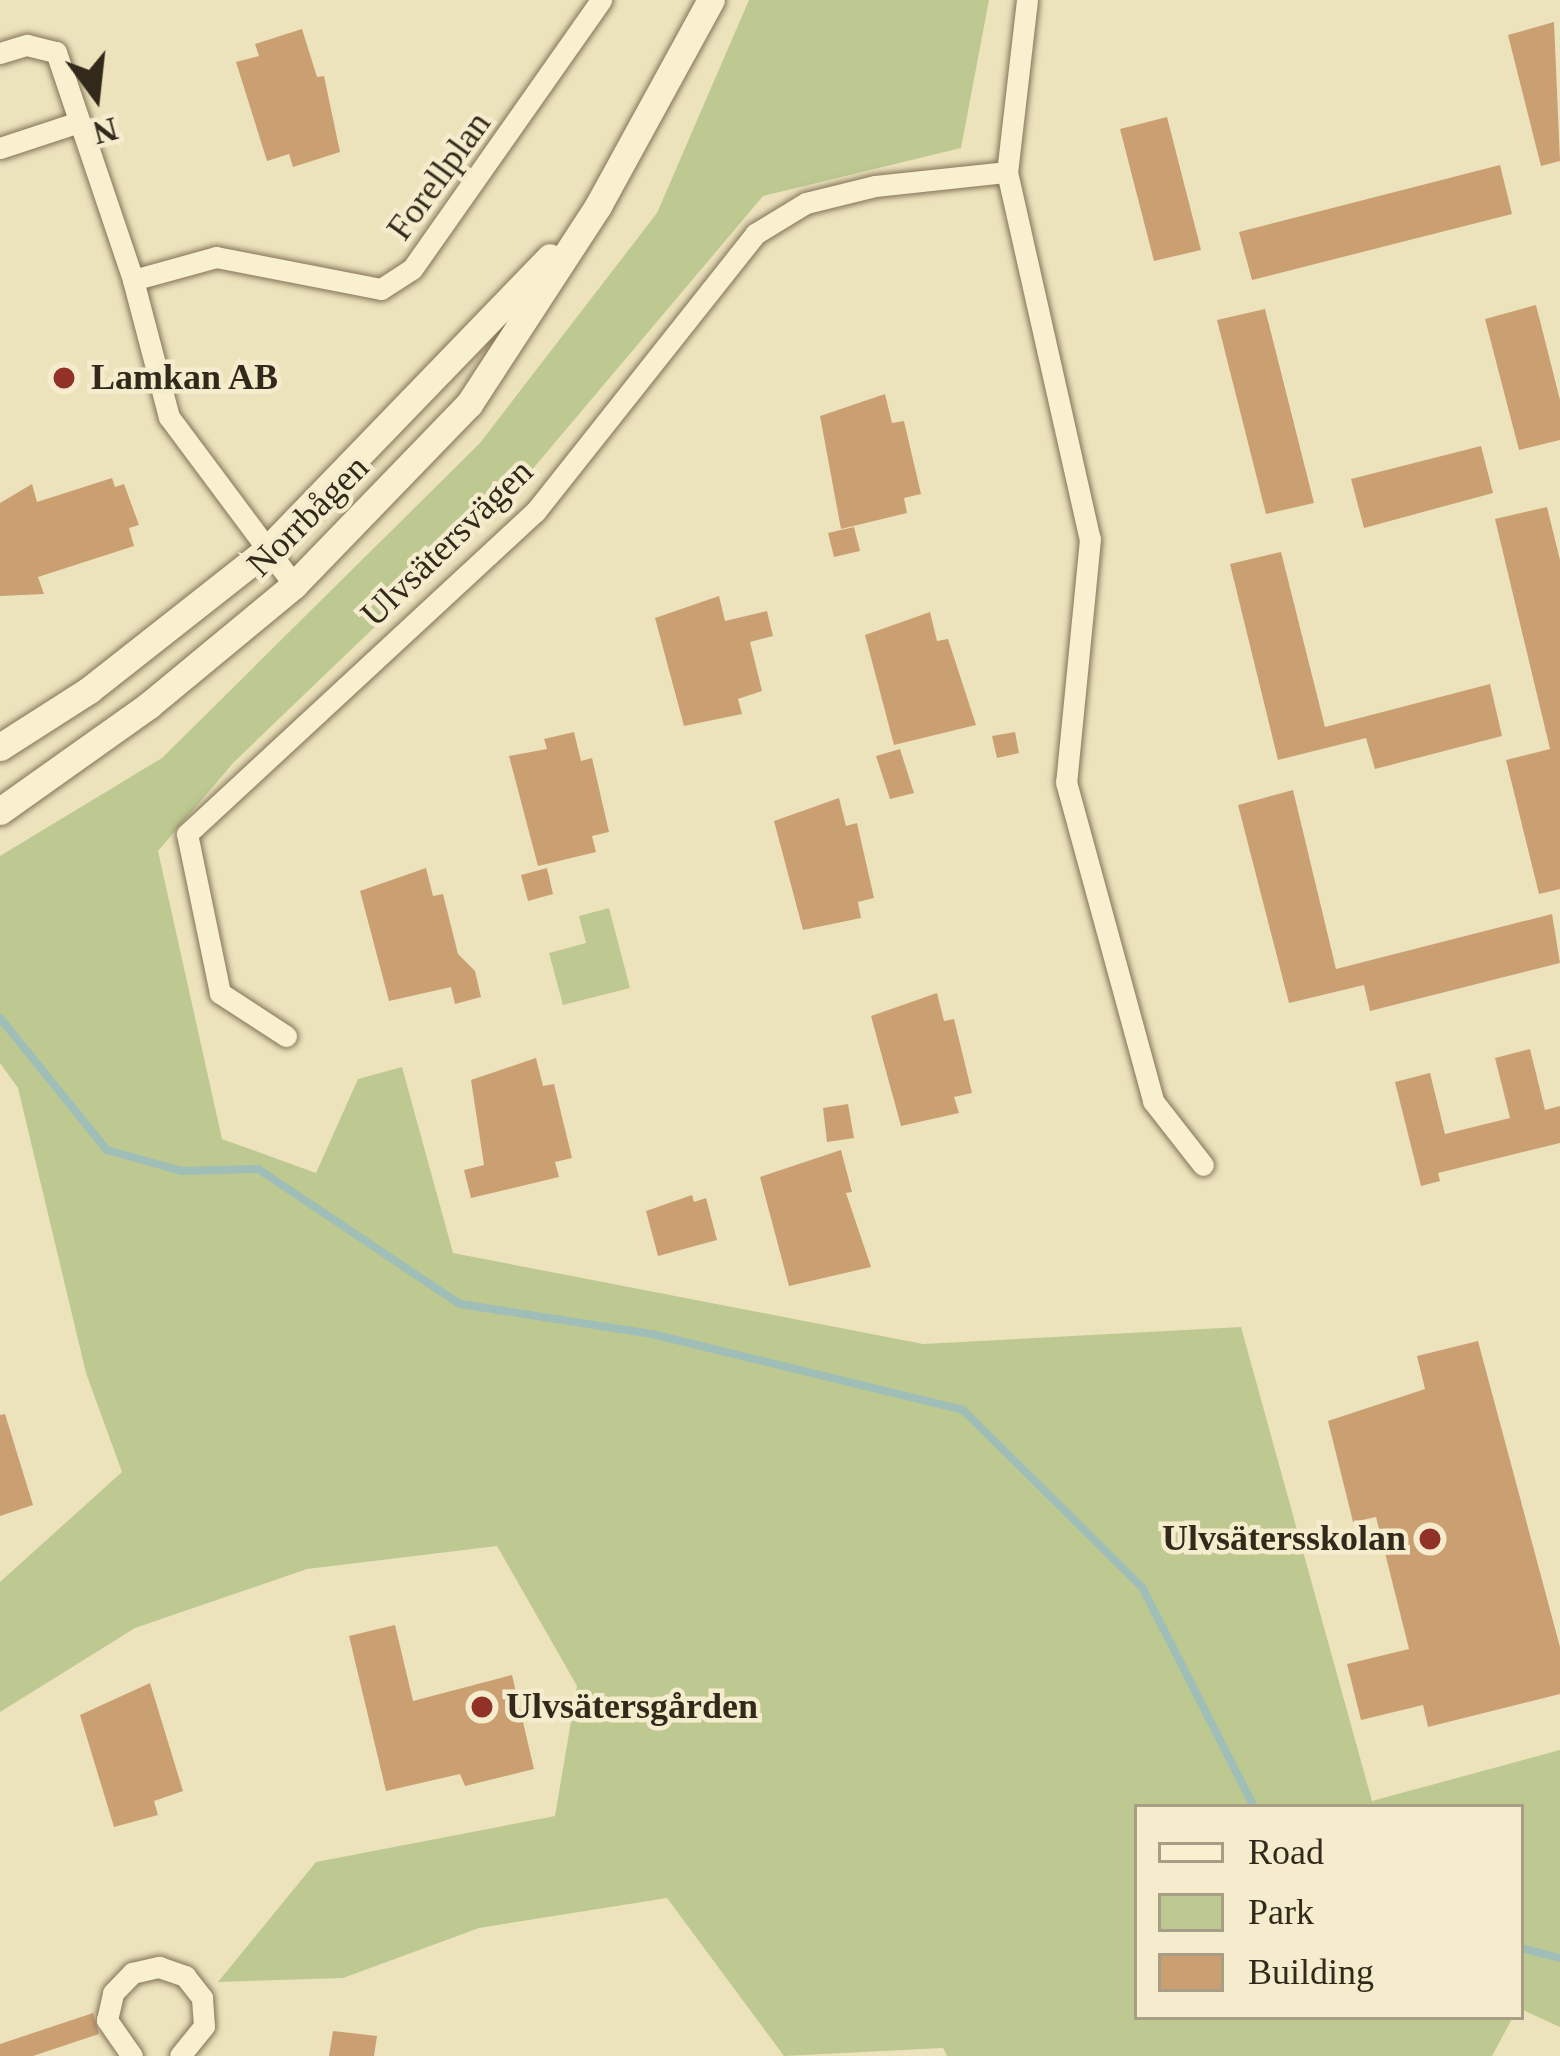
<!DOCTYPE html>
<meta charset="utf-8">
<style>
body{margin:0}
#map{position:relative;width:1560px;height:2056px;overflow:hidden;background:#ece3bd;font-family:"Times New Roman",serif}
div>[style]{position:absolute}
.green>*{inset:0;background:#bdc991}
.stream>*{height:8px;margin:-4px;padding:0 4px;transform-origin:4px;border-radius:4px;background:#a0beb8}
.building>*{inset:0;background:#caa073}
.roads{filter:drop-shadow(0 0 3px #837357) drop-shadow(0 0 3px #837357)}
.minor>*{height:21px;margin:-10.5px;padding:0 10.5px;transform-origin:10.5px;border-radius:10.5px;background:#f8f0cf}
.tertiary>*{height:27px;margin:-13.5px;padding:0 13.5px;transform-origin:13.5px;border-radius:13.5px;background:#f8f0cf}
.dots>*{width:33px;height:33px;translate:-50% -50%;box-sizing:border-box;border:6px solid #f4eccc;border-radius:50%}
span{translate:-50% -50%;white-space:nowrap;text-align:center;line-height:1.15;-webkit-text-stroke:9px #f4eccc;paint-order:stroke}
.street-label{font-size:36px;color:#33291b}
.poi-label{font-size:36px;color:#33291b;font-weight:700}
.left{translate:0 -50%;text-align:left}
.right{translate:-100% -50%;text-align:right}
.legend{position:absolute;left:1134px;top:1804px;width:390px;height:216px;box-sizing:border-box;background:#f4eccc;border:3px solid #a79e85;margin:0;padding:15px 21px;list-style:none;font-size:36px;color:#33291b}
.legend li{display:flex;align-items:center;gap:24px;height:60px}
.legend b{width:60px;border:3px solid #a79e85}
.north{position:absolute;left:36px;top:36px;width:120px;height:120px;-webkit-text-stroke:9px #f4eccc;paint-order:stroke;rotate:165deg;font-size:33px;font-weight:700;line-height:48px;text-align:center;color:#33291b}
.north::after{content:'';display:block;margin:auto;width:42px;height:54px;background:#33291b;clip-path:polygon(50% 0,100% 100%,50% 72%,0 100%)}
</style>
<div id="map">
<div class="green">
<i style="clip-path:polygon(749px 0,989px 0,961px 148px,763px 196px,504px 503px,234px 762px,158px 851px,222px 1139px,316px 1173px,358px 1079px,402px 1067px,453px 1253px,923px 1344px,1241px 1327px,1372px 1801px,1560px 1750px,1560px 2027px,1521px 2009px,1521px 1807px,1137px 1807px,1137px 2017px,1513px 2017px,1492px 2056px,947px 2056px,943px 2048px,784px 2056px,667px 1898px,479px 1928px,343px 1978px,218px 1982px,316px 1862px,555px 1816px,577px 1686px,497px 1546px,307px 1569px,135px 1628px,0 1712px,0 1582px,122px 1472px,86px 1373px,18px 1088px,0 1063px,0 856px,162px 758px,480px 443px,657px 213px)"></i>
<i style="clip-path:polygon(609px 908px,630px 988px,563px 1005px,549px 953px,586px 943px,579px 916px)"></i>
</div>
<div class="stream">
<i style="left:0;top:1018px;width:170px;rotate:51deg"></i>
<i style="left:107px;top:1150px;width:77px;rotate:15.8deg"></i>
<i style="left:181px;top:1171px;width:77px;rotate:-1.5deg"></i>
<i style="left:258px;top:1169px;width:243px;rotate:33.8deg"></i>
<i style="left:460px;top:1304px;width:194px;rotate:8.9deg"></i>
<i style="left:652px;top:1334px;width:320px;rotate:13.7deg"></i>
<i style="left:963px;top:1410px;width:252px;rotate:44.7deg"></i>
<i style="left:1142px;top:1587px;width:247px;rotate:63deg"></i>
<i style="left:1521px;top:1948px;width:40px;rotate:14.4deg"></i>
</div>
<div class="building">
<i style="clip-path:polygon(1554px 22px,1560px 161px,1541px 166px,1508px 35px)"></i>
<i style="clip-path:polygon(302px 29px,317px 77px,324px 76px,340px 152px,293px 167px,289px 154px,267px 161px,236px 62px,259px 56px,255px 44px)"></i>
<i style="clip-path:polygon(1167px 117px,1201px 250px,1154px 261px,1120px 129px)"></i>
<i style="clip-path:polygon(1500px 165px,1512px 214px,1252px 280px,1239px 232px)"></i>
<i style="clip-path:polygon(1536px 305px,1560px 400px,1560px 440px,1519px 450px,1485px 319px)"></i>
<i style="clip-path:polygon(1265px 309px,1314px 503px,1266px 514px,1217px 320px)"></i>
<i style="clip-path:polygon(885px 394px,892px 423px,904px 421px,921px 494px,904px 498px,907px 513px,841px 529px,820px 416px)"></i>
<i style="clip-path:polygon(1481px 446px,1493px 493px,1364px 528px,1351px 479px)"></i>
<i style="clip-path:polygon(112px 478px,115px 487px,124px 484px,139px 525px,129px 528px,134px 546px,38px 577px,44px 594px,0 596px,0 503px,32px 484px,37px 502px)"></i>
<i style="clip-path:polygon(1547px 507px,1560px 560px,1560px 889px,1539px 894px,1506px 760px,1550px 749px,1495px 519px)"></i>
<i style="clip-path:polygon(854px 527px,860px 551px,834px 557px,828px 533px)"></i>
<i style="clip-path:polygon(1281px 552px,1325px 727px,1490px 684px,1502px 736px,1375px 769px,1366px 738px,1278px 760px,1230px 564px)"></i>
<i style="clip-path:polygon(719px 596px,725px 621px,767px 611px,773px 636px,750px 642px,762px 691px,738px 699px,742px 714px,684px 726px,655px 618px)"></i>
<i style="clip-path:polygon(930px 612px,937px 641px,948px 639px,976px 725px,894px 745px,865px 635px)"></i>
<i style="clip-path:polygon(574px 732px,581px 761px,592px 758px,609px 832px,592px 836px,596px 852px,538px 866px,509px 756px,547px 749px,544px 739px)"></i>
<i style="clip-path:polygon(1015px 732px,1019px 753px,997px 758px,992px 736px)"></i>
<i style="clip-path:polygon(900px 749px,914px 793px,890px 799px,876px 756px)"></i>
<i style="clip-path:polygon(1293px 790px,1336px 969px,1552px 914px,1560px 963px,1370px 1011px,1364px 985px,1289px 1003px,1238px 805px)"></i>
<i style="clip-path:polygon(839px 798px,846px 826px,857px 823px,874px 898px,858px 902px,861px 918px,803px 930px,774px 821px)"></i>
<i style="clip-path:polygon(426px 868px,433px 896px,443px 894px,458px 954px,475px 971px,481px 997px,455px 1004px,451px 987px,389px 1001px,360px 891px)"></i>
<i style="clip-path:polygon(547px 868px,553px 894px,528px 901px,521px 875px)"></i>
<i style="clip-path:polygon(937px 993px,944px 1021px,954px 1019px,972px 1093px,954px 1097px,959px 1113px,901px 1126px,871px 1016px)"></i>
<i style="clip-path:polygon(1530px 1049px,1545px 1110px,1560px 1106px,1560px 1143px,1438px 1173px,1440px 1181px,1421px 1186px,1395px 1082px,1430px 1073px,1445px 1134px,1510px 1118px,1495px 1058px)"></i>
<i style="clip-path:polygon(536px 1058px,543px 1086px,554px 1084px,572px 1158px,555px 1162px,559px 1177px,471px 1198px,464px 1170px,484px 1165px,471px 1080px)"></i>
<i style="clip-path:polygon(848px 1104px,854px 1138px,827px 1142px,823px 1108px)"></i>
<i style="clip-path:polygon(841px 1150px,852px 1192px,846px 1193px,871px 1267px,789px 1286px,760px 1177px)"></i>
<i style="clip-path:polygon(692px 1195px,694px 1202px,706px 1198px,717px 1240px,658px 1256px,646px 1211px)"></i>
<i style="clip-path:polygon(1478px 1341px,1560px 1647px,1560px 1694px,1428px 1727px,1423px 1705px,1361px 1720px,1347px 1664px,1409px 1649px,1376px 1517px,1353px 1522px,1328px 1421px,1425px 1389px,1417px 1356px)"></i>
<i style="clip-path:polygon(5px 1414px,33px 1505px,0 1516px,0 1415px)"></i>
<i style="clip-path:polygon(395px 1625px,413px 1701px,512px 1675px,534px 1769px,465px 1786px,460px 1774px,386px 1791px,349px 1636px)"></i>
<i style="clip-path:polygon(150px 1683px,183px 1791px,154px 1801px,158px 1815px,114px 1827px,80px 1715px)"></i>
<i style="clip-path:polygon(93px 2013px,99px 2034px,33px 2056px,0 2056px,0 2044px)"></i>
<i style="clip-path:polygon(333px 2031px,377px 2036px,374px 2056px,329px 2056px)"></i>
</div>
<div class="roads">
<div class="minor">
<i style="left:1027px;top:0;width:173px;rotate:96.6deg"></i>
<i style="left:1007px;top:172px;width:376px;rotate:77.3deg"></i>
<i style="left:1090px;top:539px;width:244px;rotate:95.6deg"></i>
<i style="left:1066px;top:782px;width:331px;rotate:74.7deg"></i>
<i style="left:1153px;top:1101px;width:81px;rotate:52deg"></i>
<i style="left:0;top:53px;width:28px;rotate:-17deg"></i>
<i style="left:27px;top:45px;width:30px;rotate:14deg"></i>
<i style="left:56px;top:52px;width:241px;rotate:71.3deg"></i>
<i style="left:133px;top:280px;width:142px;rotate:75.3deg"></i>
<i style="left:169px;top:417px;width:209px;rotate:53.3deg"></i>
<i style="left:0;top:148px;width:83px;rotate:-18.2deg"></i>
<i style="left:133px;top:280px;width:86px;rotate:-15.5deg"></i>
<i style="left:216px;top:257px;width:168px;rotate:11deg"></i>
<i style="left:381px;top:289px;width:37px;rotate:-33deg"></i>
<i style="left:412px;top:269px;width:329px;rotate:-54.9deg"></i>
<i style="left:286px;top:1036px;width:79px;rotate:-146.9deg"></i>
<i style="left:220px;top:993px;width:162px;rotate:-101.7deg"></i>
<i style="left:187px;top:834px;width:474px;rotate:-42.8deg"></i>
<i style="left:535px;top:512px;width:355px;rotate:-51.6deg"></i>
<i style="left:755px;top:234px;width:60px;rotate:-31.3deg"></i>
<i style="left:806px;top:203px;width:71px;rotate:-13.8deg"></i>
<i style="left:875px;top:186px;width:133px;rotate:-6.1deg"></i>
<i style="left:132px;top:2056px;width:44px;rotate:-124.8deg"></i>
<i style="left:107px;top:2020px;width:28px;rotate:-77deg"></i>
<i style="left:113px;top:1993px;width:28px;rotate:-46deg"></i>
<i style="left:132px;top:1973px;width:28px;rotate:-13deg"></i>
<i style="left:159px;top:1967px;width:28px;rotate:19deg"></i>
<i style="left:185px;top:1976px;width:28px;rotate:52deg"></i>
<i style="left:202px;top:1998px;width:28px;rotate:86deg"></i>
<i style="left:204px;top:2026px;width:38px;rotate:129deg"></i>
</div>
<div class="tertiary">
<i style="left:0;top:747px;width:106px;rotate:-32.6deg"></i>
<i style="left:89px;top:690px;width:226px;rotate:-38.2deg"></i>
<i style="left:267px;top:550px;width:407px;rotate:-46deg"></i>
<i style="left:0;top:811px;width:183px;rotate:-35.4deg"></i>
<i style="left:149px;top:705px;width:188px;rotate:-39.6deg"></i>
<i style="left:294px;top:585px;width:252px;rotate:-46deg"></i>
<i style="left:469px;top:404px;width:236px;rotate:-56.9deg"></i>
<i style="left:598px;top:206px;width:235px;rotate:-61.3deg"></i>
</div>
</div>
<div class="dots">
<i style="left:64px;top:378px;background:#913128"></i>
<i style="left:1430px;top:1539px;background:#913128"></i>
<i style="left:482px;top:1707px;background:#913128"></i>
</div>
<div class="street-label">
<span style="left:439px;top:176px;rotate:-54deg">Forellplan</span>
<span style="left:308px;top:516px;rotate:-45deg">Norrbågen</span>
<span style="left:447px;top:543px;rotate:-44deg">Ulvsätersvägen</span>
</div>
<div class="poi-label">
<span class="left" style="left:91px;top:378px">Lamkan AB</span>
<span class="right" style="left:1406px;top:1539px">Ulvsätersskolan</span>
<span class="left" style="left:506px;top:1707px">Ulvsätersgården</span>
</div>
<ul class="legend">
<li><b style="height:15px;background:#f8f0cf"></b>Road</li>
<li><b style="height:33px;background:#bdc991"></b>Park</li>
<li><b style="height:33px;background:#caa073"></b>Building</li>
</ul>
<div class="north">N</div>
</div>
